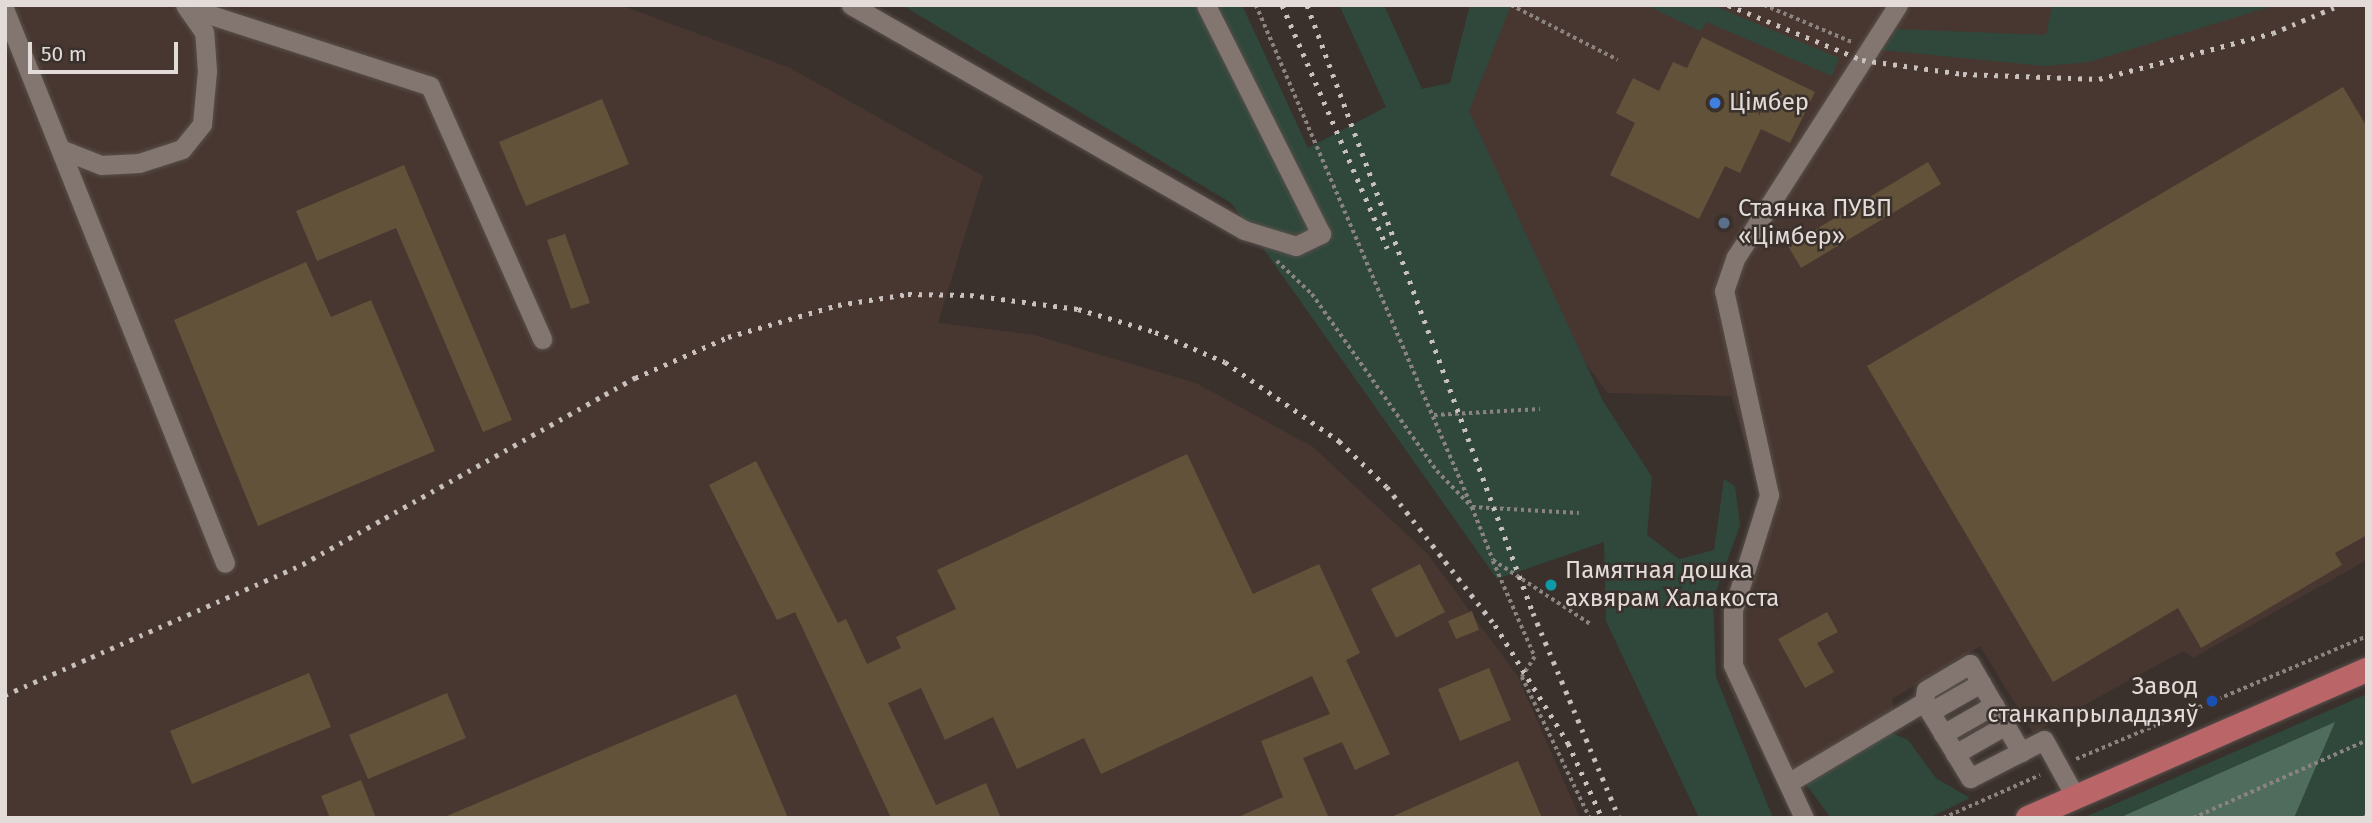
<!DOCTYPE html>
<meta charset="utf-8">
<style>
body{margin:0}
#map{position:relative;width:2372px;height:823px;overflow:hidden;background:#3a302c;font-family:"Fira Sans",sans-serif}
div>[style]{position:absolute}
.built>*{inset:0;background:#483730}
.green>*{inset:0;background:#2f483b}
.forest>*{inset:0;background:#4f6c5c}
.building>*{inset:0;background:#625239}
.path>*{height:3.5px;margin-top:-1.75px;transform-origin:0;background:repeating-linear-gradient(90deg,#8b837f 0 3.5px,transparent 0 7px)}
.roads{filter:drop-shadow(0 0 2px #574f4b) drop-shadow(0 0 2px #574f4b)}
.minor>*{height:19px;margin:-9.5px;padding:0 9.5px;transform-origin:9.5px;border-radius:9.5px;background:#837671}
.major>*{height:24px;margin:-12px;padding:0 12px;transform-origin:12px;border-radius:12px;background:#ba6668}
.rail>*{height:5px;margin-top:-2.5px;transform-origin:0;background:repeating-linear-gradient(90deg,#c8c1be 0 3.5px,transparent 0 10.5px)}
.dots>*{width:19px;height:19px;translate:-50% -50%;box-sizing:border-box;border:4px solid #3a302c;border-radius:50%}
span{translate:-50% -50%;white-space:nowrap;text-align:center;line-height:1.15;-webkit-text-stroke:5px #3a302c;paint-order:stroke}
.poi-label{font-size:24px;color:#e2dbd8}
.left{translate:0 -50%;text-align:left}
.right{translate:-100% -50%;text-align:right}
.frame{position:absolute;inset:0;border:7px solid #e2dbd8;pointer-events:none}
.scale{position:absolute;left:28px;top:42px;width:150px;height:32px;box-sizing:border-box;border:4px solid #e2dbd8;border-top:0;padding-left:9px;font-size:21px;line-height:24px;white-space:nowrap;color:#e2dbd8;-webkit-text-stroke:5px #3a302c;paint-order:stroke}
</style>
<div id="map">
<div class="built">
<i style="clip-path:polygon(5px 5px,621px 5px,790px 68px,983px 176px,938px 323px,1034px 335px,1196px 383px,1313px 447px,1428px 554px,1518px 677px,1580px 818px,5px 818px)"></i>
<i style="clip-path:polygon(1505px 5px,2367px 5px,2367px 560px,2193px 658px,2183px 651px,2033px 733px,1980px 646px,1892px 699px,1894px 711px,1777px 784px,1726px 680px,1725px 613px,1760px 493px,1731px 396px,1608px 393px,1561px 331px,1456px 117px)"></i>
</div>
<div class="green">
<i style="clip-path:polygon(902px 5px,1242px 5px,1308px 148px,1386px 107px,1339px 5px,1384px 5px,1422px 89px,1450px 83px,1470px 5px,1511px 5px,1469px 111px,1603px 401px,1652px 477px,1647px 535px,1679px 559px,1714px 550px,1724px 479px,1735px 486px,1740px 525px,1713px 600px,1716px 677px,1773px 818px,1699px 818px,1606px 621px,1604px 542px,1497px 579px,1231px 203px)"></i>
<i style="clip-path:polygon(1646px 5px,1712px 5px,1839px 58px,1832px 76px,1707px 22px,1700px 31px)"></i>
<i style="clip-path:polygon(2052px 5px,2276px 5px,2089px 62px,2045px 66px,1882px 50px,1897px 29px,2046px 35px)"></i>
<i style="clip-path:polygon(2367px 694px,2367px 818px,2083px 818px)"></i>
<i style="clip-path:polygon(1892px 733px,1908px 740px,1936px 778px,1970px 798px,1929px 818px,1831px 818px,1802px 779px)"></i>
</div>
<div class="forest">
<i style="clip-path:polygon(2335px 722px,2294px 818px,2119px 818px)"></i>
</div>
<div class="building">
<i style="clip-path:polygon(1702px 37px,1815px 92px,1790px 143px,1761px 129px,1740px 173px,1725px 166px,1699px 219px,1610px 175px,1635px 123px,1616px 113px,1633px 78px,1659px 91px,1673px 62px,1687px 68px)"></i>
<i style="clip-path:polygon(2343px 87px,2367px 127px,2367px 535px,2335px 553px,2342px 565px,2201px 648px,2178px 608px,2053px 682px,1867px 366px)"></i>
<i style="clip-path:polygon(602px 99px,629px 164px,526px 206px,499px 142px)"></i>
<i style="clip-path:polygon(1928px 162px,1941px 184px,1801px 268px,1788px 246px)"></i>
<i style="clip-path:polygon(404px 165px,512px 420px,483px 432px,396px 228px,317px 261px,296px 211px)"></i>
<i style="clip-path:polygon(565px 234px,590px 303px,571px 309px,547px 240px)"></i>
<i style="clip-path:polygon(306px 262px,331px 317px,371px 300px,435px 451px,258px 526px,174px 320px)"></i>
<i style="clip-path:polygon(1187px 454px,1253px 594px,1319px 564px,1360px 653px,1346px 660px,1390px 754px,1355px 770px,1342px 742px,1303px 758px,1329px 818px,1236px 818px,1283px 797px,1261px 741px,1330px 714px,1312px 676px,1101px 774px,1084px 738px,1017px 769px,993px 717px,945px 740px,921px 688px,888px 703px,936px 805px,986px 783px,1001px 818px,891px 818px,795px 612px,777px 620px,709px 485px,756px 461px,838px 623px,846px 619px,867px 664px,901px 648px,896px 637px,956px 609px,937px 570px)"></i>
<i style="clip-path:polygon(1420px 564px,1445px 612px,1396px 638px,1371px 589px)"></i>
<i style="clip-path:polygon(1472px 611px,1479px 630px,1456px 639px,1448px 621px)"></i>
<i style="clip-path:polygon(1827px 612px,1838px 632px,1817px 643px,1834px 672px,1805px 688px,1778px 639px)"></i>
<i style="clip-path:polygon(1489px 668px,1511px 720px,1460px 741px,1438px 689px)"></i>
<i style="clip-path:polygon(309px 673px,331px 727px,192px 784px,170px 731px)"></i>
<i style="clip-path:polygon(447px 693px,466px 738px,368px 779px,349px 735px)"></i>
<i style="clip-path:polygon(736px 694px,788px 818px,442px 818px)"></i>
<i style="clip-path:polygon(1518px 761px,1542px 818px,1389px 818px)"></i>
<i style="clip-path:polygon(361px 780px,376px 818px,330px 818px,321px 796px)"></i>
</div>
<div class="path">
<i style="left:1256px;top:5px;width:546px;rotate:66.72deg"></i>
<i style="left:1472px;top:507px;width:107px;rotate:3.2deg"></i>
<i style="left:1511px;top:5px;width:120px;rotate:27.2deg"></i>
<i style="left:1764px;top:5px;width:95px;rotate:22.8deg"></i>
<i style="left:1277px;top:261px;width:48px;rotate:43.3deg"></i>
<i style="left:1312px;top:294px;width:217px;rotate:54.8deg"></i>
<i style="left:1437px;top:471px;width:50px;rotate:45.8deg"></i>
<i style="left:1472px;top:507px;width:57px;rotate:68.4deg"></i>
<i style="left:1493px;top:560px;width:118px;rotate:33.3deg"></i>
<i style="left:1434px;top:415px;width:106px;rotate:-3.2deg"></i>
<i style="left:1493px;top:561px;width:105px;rotate:66.4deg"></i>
<i style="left:1535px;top:657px;width:24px;rotate:123deg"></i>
<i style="left:1522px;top:677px;width:157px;rotate:64.3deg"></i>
<i style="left:2076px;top:759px;width:316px;rotate:-22.9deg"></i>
<i style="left:1943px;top:818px;width:106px;rotate:-23.9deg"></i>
<i style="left:2193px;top:818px;width:191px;rotate:-24.1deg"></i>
<i style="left:2364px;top:818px;width:4px;rotate:-45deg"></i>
</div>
<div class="roads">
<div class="minor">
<i style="left:851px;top:5px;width:453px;rotate:29.8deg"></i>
<i style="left:1244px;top:230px;width:54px;rotate:17.1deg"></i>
<i style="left:1296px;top:246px;width:28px;rotate:-26deg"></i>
<i style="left:1321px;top:234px;width:256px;rotate:-116.7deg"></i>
<i style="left:189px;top:8px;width:253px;rotate:17.9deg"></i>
<i style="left:430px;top:86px;width:277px;rotate:66.1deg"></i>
<i style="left:5px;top:11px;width:594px;rotate:68.27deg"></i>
<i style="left:63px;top:150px;width:41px;rotate:21.5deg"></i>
<i style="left:101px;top:165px;width:38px;rotate:-3deg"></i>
<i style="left:139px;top:163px;width:45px;rotate:-18deg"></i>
<i style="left:182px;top:149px;width:32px;rotate:-51deg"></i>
<i style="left:202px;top:124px;width:53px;rotate:-84.6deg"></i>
<i style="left:207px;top:71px;width:39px;rotate:-94deg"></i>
<i style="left:204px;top:32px;width:33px;rotate:-125deg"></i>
<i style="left:1924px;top:702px;width:12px;rotate:-81deg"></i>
<i style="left:1926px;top:690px;width:51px;rotate:-30.6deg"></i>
<i style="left:1970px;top:664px;width:102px;rotate:59.9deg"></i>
<i style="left:1930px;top:712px;width:59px;rotate:-29.6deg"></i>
<i style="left:1943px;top:734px;width:59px;rotate:-29.6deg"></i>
<i style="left:1955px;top:754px;width:59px;rotate:-29.6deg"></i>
<i style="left:1788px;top:783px;width:158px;rotate:-30.8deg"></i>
<i style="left:1924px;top:702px;width:89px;rotate:58.8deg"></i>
<i style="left:1970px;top:778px;width:83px;rotate:-27.2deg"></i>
<i style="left:2044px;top:740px;width:66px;rotate:61.1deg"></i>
<i style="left:1804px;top:818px;width:169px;rotate:-114.9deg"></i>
<i style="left:1733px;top:665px;width:55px;rotate:-90deg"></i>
<i style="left:1733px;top:610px;width:121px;rotate:-72.6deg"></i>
<i style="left:1769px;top:495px;width:209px;rotate:-102.4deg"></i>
<i style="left:1724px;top:291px;width:36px;rotate:-71deg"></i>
<i style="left:1736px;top:257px;width:300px;rotate:-57.3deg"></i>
</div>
<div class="major">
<i style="left:2028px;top:818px;width:370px;rotate:-23.6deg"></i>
</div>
</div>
<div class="rail">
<i style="left:1282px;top:5px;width:265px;rotate:66.6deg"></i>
<i style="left:1307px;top:5px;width:649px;rotate:69.61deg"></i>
<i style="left:1533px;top:613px;width:222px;rotate:67.2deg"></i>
<i style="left:1728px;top:5px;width:145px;rotate:22.3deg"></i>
<i style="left:1862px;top:60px;width:102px;rotate:7.9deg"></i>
<i style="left:1963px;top:74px;width:136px;rotate:2.1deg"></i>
<i style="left:2099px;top:79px;width:180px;rotate:-14.8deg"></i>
<i style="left:2273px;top:33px;width:73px;rotate:-22.7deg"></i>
<i style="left:5px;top:695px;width:326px;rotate:-23.7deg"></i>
<i style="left:303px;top:564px;width:381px;rotate:-29.3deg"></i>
<i style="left:635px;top:378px;width:102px;rotate:-23.8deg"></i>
<i style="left:728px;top:337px;width:115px;rotate:-16.2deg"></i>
<i style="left:838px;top:305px;width:71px;rotate:-8.9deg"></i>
<i style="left:908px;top:294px;width:62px;rotate:0.9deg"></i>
<i style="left:970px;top:295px;width:109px;rotate:7.4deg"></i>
<i style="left:1078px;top:309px;width:80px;rotate:16.6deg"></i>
<i style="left:1155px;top:332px;width:76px;rotate:23.2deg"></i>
<i style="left:1225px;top:362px;width:139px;rotate:34.7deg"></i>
<i style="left:1339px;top:441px;width:66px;rotate:43.8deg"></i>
<i style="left:1387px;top:487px;width:175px;rotate:52deg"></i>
<i style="left:1495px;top:625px;width:139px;rotate:58.3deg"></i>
<i style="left:1568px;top:743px;width:82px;rotate:65.6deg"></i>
</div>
<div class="dots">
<i style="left:1715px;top:103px;background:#3f7fe0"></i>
<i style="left:1724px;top:223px;background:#5c6f8a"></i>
<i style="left:1551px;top:585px;background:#0f9aa8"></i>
<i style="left:2212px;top:701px;background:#1a4fb4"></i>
</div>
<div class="poi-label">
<span class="left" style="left:1729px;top:103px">Цімбер</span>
<span class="left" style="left:1738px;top:223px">Стаянка ПУВП<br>«Цімбер»</span>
<span class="left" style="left:1565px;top:585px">Памятная дошка<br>ахвярам Халакоста</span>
<span class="right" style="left:2198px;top:701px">Завод<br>станкапрыладдзяў</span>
</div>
<div class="frame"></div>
<div class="scale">50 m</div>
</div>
